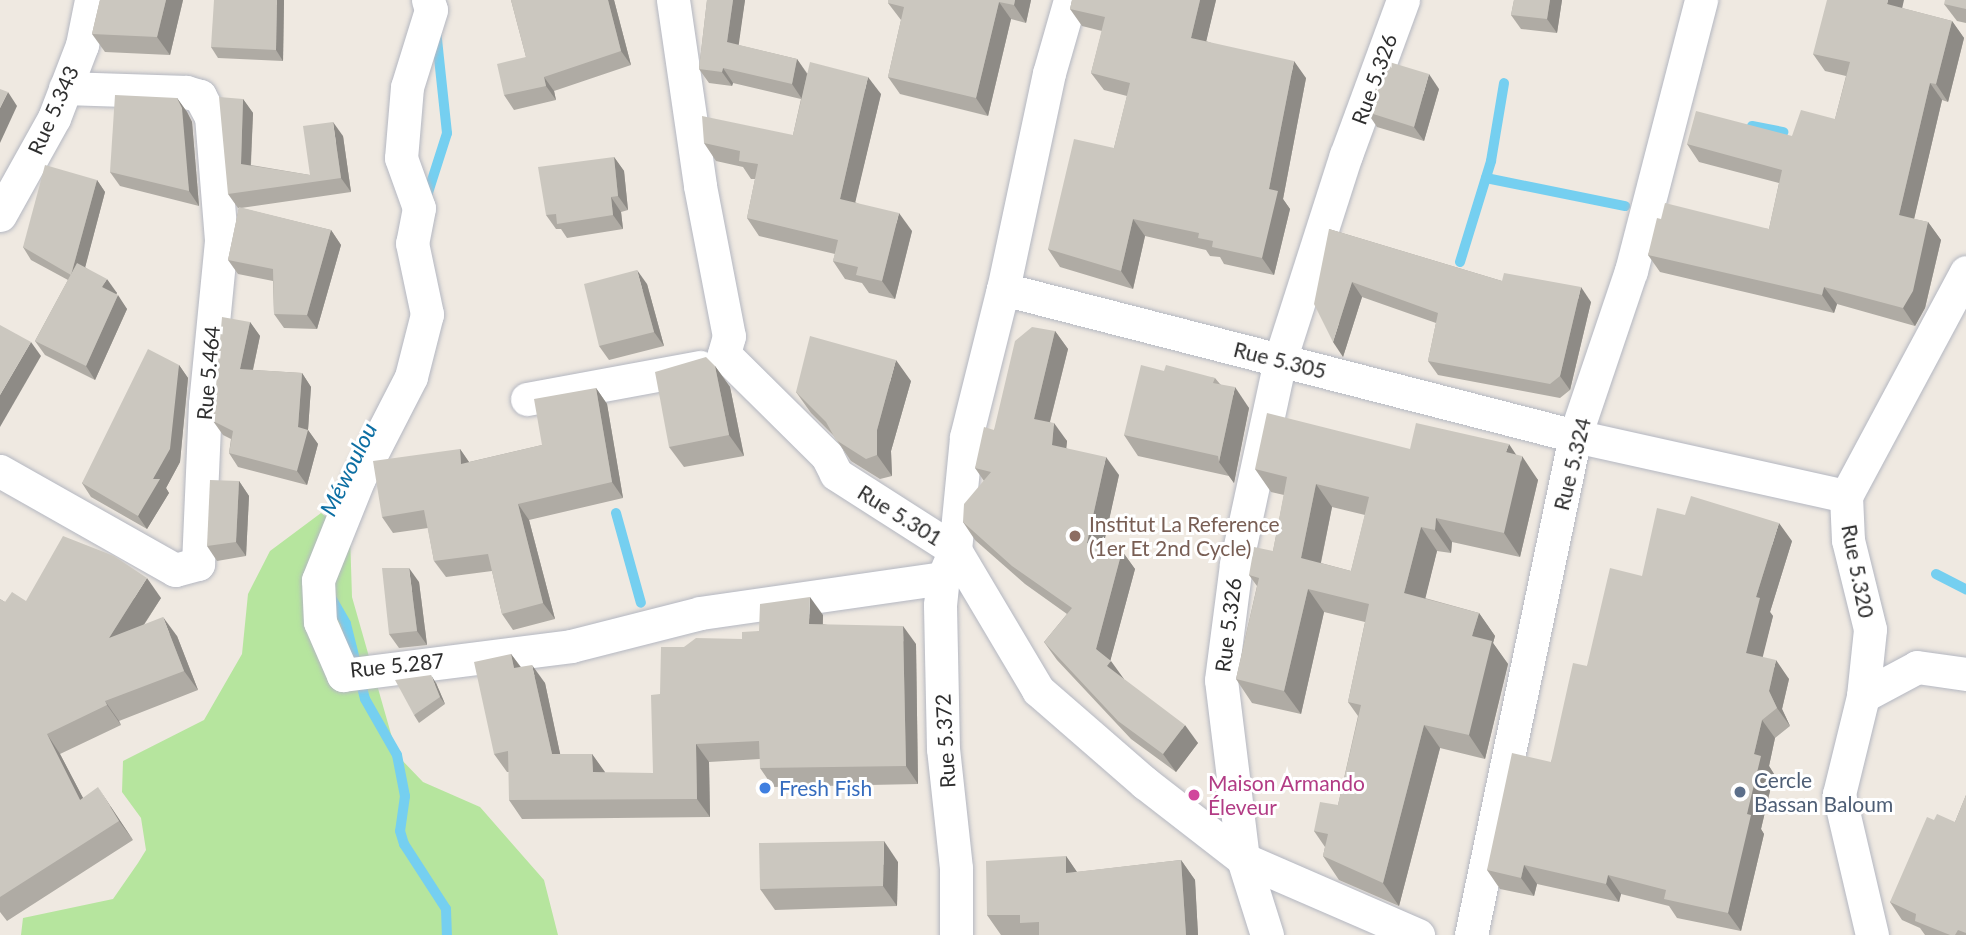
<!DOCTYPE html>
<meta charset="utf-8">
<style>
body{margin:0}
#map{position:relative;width:1966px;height:935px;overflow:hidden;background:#efe9e1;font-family:Lato,sans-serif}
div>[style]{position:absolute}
.green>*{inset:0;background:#b6e59e}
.stream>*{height:10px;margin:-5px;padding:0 5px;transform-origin:5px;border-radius:5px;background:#75cff0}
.roads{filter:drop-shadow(0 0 2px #b4b7c1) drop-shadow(0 0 2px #b4b7c1)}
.street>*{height:33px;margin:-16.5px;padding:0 16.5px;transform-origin:16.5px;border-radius:16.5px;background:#fff}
.wall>*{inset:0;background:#afaba4}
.shaded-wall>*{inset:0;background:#8e8b86}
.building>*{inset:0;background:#cbc7bf}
.dots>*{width:19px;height:19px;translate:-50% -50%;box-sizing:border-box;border:4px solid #fff;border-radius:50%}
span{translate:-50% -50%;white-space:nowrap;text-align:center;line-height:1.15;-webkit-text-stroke:6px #fff;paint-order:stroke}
.street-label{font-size:21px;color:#2e2e2e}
.education-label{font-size:21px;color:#785e54}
.left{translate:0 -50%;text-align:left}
.service-label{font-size:21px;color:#4e5e75}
.hotel-label{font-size:21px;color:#b23c85}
.shop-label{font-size:21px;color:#366cbe}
.water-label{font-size:23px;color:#0d6fa3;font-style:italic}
</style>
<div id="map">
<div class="green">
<i style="clip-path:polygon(321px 513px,350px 534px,352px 597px,397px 755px,423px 782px,480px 807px,544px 880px,558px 935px,21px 935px,23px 918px,113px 899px,138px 863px,146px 850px,141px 818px,122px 792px,123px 761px,204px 720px,242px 654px,248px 594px,270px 551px)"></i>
</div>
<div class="stream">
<i style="left:1752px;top:126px;width:32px;rotate:11deg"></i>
<i style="left:1486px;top:178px;width:142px;rotate:11.4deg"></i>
<i style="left:426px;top:199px;width:69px;rotate:-72.3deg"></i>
<i style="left:447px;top:133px;width:104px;rotate:-96.1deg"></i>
<i style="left:1460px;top:262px;width:106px;rotate:-72.9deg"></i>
<i style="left:1491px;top:161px;width:79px;rotate:-80.5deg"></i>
<i style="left:616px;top:513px;width:93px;rotate:74.5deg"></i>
<i style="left:1936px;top:574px;width:34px;rotate:27deg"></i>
<i style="left:329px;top:594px;width:34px;rotate:60deg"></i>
<i style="left:346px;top:624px;width:77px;rotate:75.8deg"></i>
<i style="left:365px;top:699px;width:64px;rotate:60.3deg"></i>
<i style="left:397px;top:755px;width:42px;rotate:79deg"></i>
<i style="left:405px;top:796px;width:35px;rotate:98deg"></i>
<i style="left:400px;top:831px;width:14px;rotate:73deg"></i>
<i style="left:404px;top:844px;width:77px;rotate:57.1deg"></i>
<i style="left:446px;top:909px;width:26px;rotate:88deg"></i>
</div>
<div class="roads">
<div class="street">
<i style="left:428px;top:0;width:10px;rotate:73deg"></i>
<i style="left:431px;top:10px;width:81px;rotate:107.3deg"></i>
<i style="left:407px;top:87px;width:71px;rotate:94.8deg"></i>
<i style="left:401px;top:158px;width:53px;rotate:70.2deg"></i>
<i style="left:419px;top:208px;width:36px;rotate:101deg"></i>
<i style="left:412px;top:243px;width:73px;rotate:78.1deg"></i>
<i style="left:427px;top:314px;width:65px;rotate:104.3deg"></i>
<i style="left:411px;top:377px;width:114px;rotate:117.2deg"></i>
<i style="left:359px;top:478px;width:110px;rotate:111.9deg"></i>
<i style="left:318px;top:580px;width:42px;rotate:87.3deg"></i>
<i style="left:320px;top:622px;width:58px;rotate:66.5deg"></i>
<i style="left:343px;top:675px;width:230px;rotate:-7.2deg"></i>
<i style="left:571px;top:646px;width:133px;rotate:-14.3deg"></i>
<i style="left:700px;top:613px;width:246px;rotate:-8.2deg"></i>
<i style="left:673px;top:0;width:188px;rotate:81.7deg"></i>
<i style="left:700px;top:186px;width:153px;rotate:79.1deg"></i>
<i style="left:729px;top:336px;width:19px;rotate:106deg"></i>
<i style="left:724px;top:354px;width:145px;rotate:44.7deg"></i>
<i style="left:827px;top:456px;width:20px;rotate:63deg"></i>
<i style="left:836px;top:474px;width:141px;rotate:32.6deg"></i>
<i style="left:955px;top:550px;width:163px;rotate:59.3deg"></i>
<i style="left:1038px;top:690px;width:142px;rotate:41deg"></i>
<i style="left:1145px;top:783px;width:124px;rotate:37.8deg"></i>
<i style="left:1243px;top:859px;width:191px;rotate:23.5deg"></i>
<i style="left:1070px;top:0;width:76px;rotate:106deg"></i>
<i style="left:1049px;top:73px;width:221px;rotate:102deg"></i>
<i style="left:1003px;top:289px;width:591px;rotate:14.41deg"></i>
<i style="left:1575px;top:436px;width:278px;rotate:12.5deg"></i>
<i style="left:0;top:215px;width:111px;rotate:-60.9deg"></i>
<i style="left:54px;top:118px;width:78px;rotate:-69deg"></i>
<i style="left:82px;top:45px;width:46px;rotate:-78.7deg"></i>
<i style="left:527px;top:399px;width:176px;rotate:-10.5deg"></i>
<i style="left:0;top:471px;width:201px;rotate:29.5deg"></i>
<i style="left:175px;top:570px;width:24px;rotate:-15deg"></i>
<i style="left:198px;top:564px;width:160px;rotate:-87.5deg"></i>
<i style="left:205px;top:404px;width:165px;rotate:-84.4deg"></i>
<i style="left:221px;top:240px;width:123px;rotate:-94.6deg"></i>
<i style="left:211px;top:117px;width:24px;rotate:-118deg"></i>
<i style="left:200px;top:96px;width:15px;rotate:-164deg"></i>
<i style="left:186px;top:92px;width:121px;rotate:-178.1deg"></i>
<i style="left:1863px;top:696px;width:61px;rotate:-28.2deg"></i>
<i style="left:1917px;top:667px;width:49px;rotate:8.1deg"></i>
<i style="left:956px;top:935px;width:67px;rotate:-90deg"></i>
<i style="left:956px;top:868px;width:120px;rotate:-96.2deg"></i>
<i style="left:943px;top:749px;width:144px;rotate:-91.2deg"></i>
<i style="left:940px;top:605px;width:27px;rotate:-84deg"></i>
<i style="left:943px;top:578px;width:30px;rotate:-67deg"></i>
<i style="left:955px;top:550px;width:114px;rotate:-84.4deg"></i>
<i style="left:966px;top:437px;width:153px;rotate:-76deg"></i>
<i style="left:1267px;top:935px;width:80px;rotate:-107.5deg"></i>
<i style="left:1243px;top:859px;width:180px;rotate:-97deg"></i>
<i style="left:1221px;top:680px;width:117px;rotate:-82.6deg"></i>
<i style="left:1236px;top:564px;width:209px;rotate:-77.8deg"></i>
<i style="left:1280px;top:360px;width:215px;rotate:-72.2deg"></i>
<i style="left:1346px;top:155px;width:165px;rotate:-69.8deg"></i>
<i style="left:1471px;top:935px;width:510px;rotate:-78.23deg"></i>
<i style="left:1575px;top:436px;width:174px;rotate:-71.3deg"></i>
<i style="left:1631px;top:271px;width:280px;rotate:-75.5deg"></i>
<i style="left:1872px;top:935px;width:145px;rotate:-103.2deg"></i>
<i style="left:1839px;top:794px;width:101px;rotate:-76.2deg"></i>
<i style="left:1863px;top:696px;width:67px;rotate:-84deg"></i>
<i style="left:1870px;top:629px;width:92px;rotate:-103.9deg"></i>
<i style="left:1848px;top:540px;width:44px;rotate:-92.6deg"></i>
<i style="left:1846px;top:496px;width:254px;rotate:-61.8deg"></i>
</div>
</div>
<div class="wall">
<i style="clip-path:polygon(100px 0,183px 0,170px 55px,105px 52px,92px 34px)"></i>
<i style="clip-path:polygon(284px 0,283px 61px,218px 58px,211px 47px)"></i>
<i style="clip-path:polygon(511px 0,614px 0,631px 65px,554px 91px,556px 100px,514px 110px,504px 95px,526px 57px)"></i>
<i style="clip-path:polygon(707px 0,745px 0,738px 45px,797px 59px,807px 73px,881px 94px,855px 202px,912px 231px,895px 299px,869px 293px,862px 283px,845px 279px,833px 261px,835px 254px,759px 236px,747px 218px,755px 179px,751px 179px,743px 167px,716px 161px,704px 143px,793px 135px,801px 99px,733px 83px,732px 86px,709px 83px,699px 69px)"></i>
<i style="clip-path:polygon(1031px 0,1026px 23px,1011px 19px,988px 116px,900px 94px,888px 77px,901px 20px,888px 3px)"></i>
<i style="clip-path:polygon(1072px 0,1216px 0,1206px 41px,1306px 78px,1283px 199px,1290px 209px,1274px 275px,1224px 264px,1220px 257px,1210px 256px,1206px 250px,1145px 236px,1133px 289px,1060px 267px,1048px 249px,1114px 148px,1127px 96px,1104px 90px,1091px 73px,1102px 31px,1082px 26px,1070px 9px)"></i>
<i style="clip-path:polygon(1514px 0,1562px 0,1557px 33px,1521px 29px,1511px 15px)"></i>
<i style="clip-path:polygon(1966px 0,1966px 23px,1957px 21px,1944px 4px)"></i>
<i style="clip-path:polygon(1902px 8px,1952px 21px,1964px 38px,1948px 102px,1942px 100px,1914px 219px,1928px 222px,1941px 240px,1925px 308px,1915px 326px,1837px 304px,1834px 313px,1660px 272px,1648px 255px,1661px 219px,1769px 229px,1779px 183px,1699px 162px,1687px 144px,1792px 136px,1835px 119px,1846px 76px,1825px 71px,1813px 54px)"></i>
<i style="clip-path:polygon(1439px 89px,1424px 141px,1377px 127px,1367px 112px)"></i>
<i style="clip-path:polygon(177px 98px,187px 112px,192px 122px,199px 206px,120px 186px,110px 172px)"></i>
<i style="clip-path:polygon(243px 99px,253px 113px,251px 165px,310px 175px,343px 136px,351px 192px,241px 208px,331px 230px,341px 245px,317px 329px,284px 328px,274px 314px,273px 281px,238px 274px,228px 260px,239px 208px,238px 208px,228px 194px)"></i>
<i style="clip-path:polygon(614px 157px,624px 171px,628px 210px,621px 212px,623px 229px,567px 238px,561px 229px,556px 229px,546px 215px)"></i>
<i style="clip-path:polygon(97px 180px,105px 192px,85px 267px,117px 293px,116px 294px,127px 309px,95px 380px,45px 355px,35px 341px,68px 280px,31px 260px,23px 247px)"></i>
<i style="clip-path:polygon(1329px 229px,1502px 281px,1591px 302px,1570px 390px,1560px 398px,1438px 375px,1428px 361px,1436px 323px,1362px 297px,1343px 357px)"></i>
<i style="clip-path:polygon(647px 284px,664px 346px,609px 360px,599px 346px)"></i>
<i style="clip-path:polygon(250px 322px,260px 336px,253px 370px,302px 373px,311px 387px,308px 430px,318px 444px,307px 485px,238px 467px,229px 453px,231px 439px,223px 435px,213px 421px)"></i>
<i style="clip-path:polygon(1055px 331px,1068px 349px,1050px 422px,1067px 441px,1066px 448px,1119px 475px,1103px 546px,1122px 551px,1135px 569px,1110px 661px,1123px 679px,1198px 743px,1176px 772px,1131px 739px,1057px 660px,1044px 642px,1067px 614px,1025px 584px,975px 540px,963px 522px,984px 481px,975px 468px,994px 430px)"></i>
<i style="clip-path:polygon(179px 365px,188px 378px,180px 462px,166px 488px,169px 493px,147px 529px,91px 497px,82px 483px)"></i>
<i style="clip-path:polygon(715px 366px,730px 387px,744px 456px,684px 467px,669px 447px)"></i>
<i style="clip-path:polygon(1164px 371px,1215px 378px,1220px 384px,1249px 408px,1234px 483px,1229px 476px,1138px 456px,1124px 435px)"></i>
<i style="clip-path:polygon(911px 381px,891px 451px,892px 476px,880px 479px,851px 461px,834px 436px,811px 413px,796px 392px)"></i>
<i style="clip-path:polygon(596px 388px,607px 404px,623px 498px,529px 520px,555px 619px,513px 630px,502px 614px,492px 571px,446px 577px,434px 561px,428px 528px,393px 533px,382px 517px,460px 449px,469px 462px,542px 445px)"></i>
<i style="clip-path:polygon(evenodd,1410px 449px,1516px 455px,1538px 480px,1520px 557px,1452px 542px,1451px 553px,1437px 551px,1425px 598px,1479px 613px,1495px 636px,1493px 643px,1508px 664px,1485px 759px,1440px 748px,1399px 906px,1339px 880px,1323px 856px,1325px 847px,1314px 831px,1338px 805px,1358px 716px,1348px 702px,1365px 622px,1324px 612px,1301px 714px,1252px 703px,1236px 679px,1257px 586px,1249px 575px,1273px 551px,1284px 495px,1271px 492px,1255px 469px,1410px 449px,1332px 507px,1365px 515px,1351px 571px,1321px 563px,1332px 507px)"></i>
<i style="clip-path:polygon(239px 481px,249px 496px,246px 556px,217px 561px,207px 546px)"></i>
<i style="clip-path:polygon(1792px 541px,1770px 612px,1773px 616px,1762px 657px,1789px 679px,1782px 709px,1790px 726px,1775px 738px,1769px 766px,1774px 774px,1761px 829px,1764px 834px,1741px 931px,1677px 918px,1669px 906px,1621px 894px,1619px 902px,1537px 884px,1534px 896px,1500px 889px,1487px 870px,1551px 762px,1587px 666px,1642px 576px)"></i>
<i style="clip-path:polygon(419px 582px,427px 645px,399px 648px,389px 634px)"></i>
<i style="clip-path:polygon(161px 598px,144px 625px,177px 636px,198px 690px,119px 721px,121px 725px,60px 754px,83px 798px,111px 807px,133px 840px,7px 921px,0 912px,0 599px,5px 602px)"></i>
<i style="clip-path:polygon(823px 615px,823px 624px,916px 644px,918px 784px,773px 787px,760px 768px,760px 759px,709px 762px,710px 817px,522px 819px,509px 800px,509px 772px,507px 772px,494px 754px,511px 654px,521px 667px,545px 683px,560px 754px,592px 754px,605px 773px,653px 773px,660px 694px,684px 647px,742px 639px,759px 631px)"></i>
<i style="clip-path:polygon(436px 683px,445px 704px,419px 723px,414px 715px)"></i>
<i style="clip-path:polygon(1966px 795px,1966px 935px,1925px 935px,1920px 928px,1902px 920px,1890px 902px,1955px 822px)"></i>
<i style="clip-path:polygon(1066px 856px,1077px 872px,1181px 860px,1195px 880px,1198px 935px,1001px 935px,987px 915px)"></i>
<i style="clip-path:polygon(898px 862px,897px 906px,775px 910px,760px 889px)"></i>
</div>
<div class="shaded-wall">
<i style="clip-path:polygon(166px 0,183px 0,170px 55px,157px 37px)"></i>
<i style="clip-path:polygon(277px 0,284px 0,283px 61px,276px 50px)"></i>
<i style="clip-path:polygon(608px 0,614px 0,631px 65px,621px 51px)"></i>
<i style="clip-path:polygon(733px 0,745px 0,737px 57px,727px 42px)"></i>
<i style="clip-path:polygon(1015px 0,1031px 0,1026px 23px,1014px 5px)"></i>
<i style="clip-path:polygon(1200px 0,1216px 0,1203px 55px,1191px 38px)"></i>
<i style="clip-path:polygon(1550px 0,1562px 0,1557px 33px,1547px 19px)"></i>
<i style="clip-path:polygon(1888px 0,1904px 0,1899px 22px,1887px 4px)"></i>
<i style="clip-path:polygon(999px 2px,1011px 19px,988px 116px,976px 98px)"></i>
<i style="clip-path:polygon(1952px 21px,1964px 38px,1948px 102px,1936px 84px)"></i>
<i style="clip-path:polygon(797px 59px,807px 74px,802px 99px,792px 84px)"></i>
<i style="clip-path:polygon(1294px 61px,1306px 78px,1283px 199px,1290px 209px,1274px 275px,1262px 258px,1269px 189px)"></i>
<i style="clip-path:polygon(723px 68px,733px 83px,732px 86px,722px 72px)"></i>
<i style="clip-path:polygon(1429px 74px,1439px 89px,1424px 141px,1414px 127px)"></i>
<i style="clip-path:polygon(544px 77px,554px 91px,556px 100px,546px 86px)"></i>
<i style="clip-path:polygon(868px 77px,881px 94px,852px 216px,840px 199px)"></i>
<i style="clip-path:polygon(1930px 83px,1942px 100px,1911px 232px,1899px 215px)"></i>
<i style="clip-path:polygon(8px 92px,17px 106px,0 143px,0 108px)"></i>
<i style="clip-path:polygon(177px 98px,187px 112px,192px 122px,199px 206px,189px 191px)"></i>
<i style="clip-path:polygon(243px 99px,253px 113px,250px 178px,241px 164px)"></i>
<i style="clip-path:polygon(333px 122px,343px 136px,351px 192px,341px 178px)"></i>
<i style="clip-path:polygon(614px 157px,624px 171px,628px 210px,618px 196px)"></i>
<i style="clip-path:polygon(97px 180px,105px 192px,80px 287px,71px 275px)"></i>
<i style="clip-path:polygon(611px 197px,621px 212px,623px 229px,613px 215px)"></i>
<i style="clip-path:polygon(899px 213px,912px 231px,895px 299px,882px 281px)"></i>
<i style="clip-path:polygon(1133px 219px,1145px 236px,1133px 289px,1121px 271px)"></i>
<i style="clip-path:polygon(1928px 222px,1941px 240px,1925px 308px,1915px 326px,1903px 308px)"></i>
<i style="clip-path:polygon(331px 230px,341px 245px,317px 329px,307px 315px)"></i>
<i style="clip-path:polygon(637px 270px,647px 284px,664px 346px,654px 332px)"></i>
<i style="clip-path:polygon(107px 279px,117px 293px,112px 301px,102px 287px)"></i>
<i style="clip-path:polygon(1352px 282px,1362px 297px,1343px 357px,1333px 342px)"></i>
<i style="clip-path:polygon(1581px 287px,1591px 302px,1570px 390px,1560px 376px)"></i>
<i style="clip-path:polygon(1824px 287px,1837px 304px,1834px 313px,1822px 295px)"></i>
<i style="clip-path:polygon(118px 295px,127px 309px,95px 380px,86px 366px)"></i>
<i style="clip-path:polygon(250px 322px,260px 336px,250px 383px,240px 369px)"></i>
<i style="clip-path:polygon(1055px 331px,1068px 349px,1046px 437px,1034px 419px)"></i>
<i style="clip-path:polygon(31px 342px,41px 356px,0 427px,0 395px)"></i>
<i style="clip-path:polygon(896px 360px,911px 381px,891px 451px,892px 476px,877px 455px,877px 430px)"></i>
<i style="clip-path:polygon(179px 365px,188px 378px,180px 462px,166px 488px,169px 493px,147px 529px,138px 516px,153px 479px)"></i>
<i style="clip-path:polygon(715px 366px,730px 387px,744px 456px,729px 435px)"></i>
<i style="clip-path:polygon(302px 373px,311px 387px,308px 430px,318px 444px,307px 485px,297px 471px,298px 427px)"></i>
<i style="clip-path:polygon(1235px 387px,1249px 408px,1234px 483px,1219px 462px)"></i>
<i style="clip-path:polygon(596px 388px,607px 404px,623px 498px,612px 482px)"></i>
<i style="clip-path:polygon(1054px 423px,1067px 441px,1065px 463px,1052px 445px)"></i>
<i style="clip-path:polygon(1509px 444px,1521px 462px,1522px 456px,1538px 480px,1520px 557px,1504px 533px,1506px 452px)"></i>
<i style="clip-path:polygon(460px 449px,471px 465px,461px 464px)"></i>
<i style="clip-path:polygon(1106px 457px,1119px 475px,1100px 561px,1087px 543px)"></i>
<i style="clip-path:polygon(239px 481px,249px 496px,246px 556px,236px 542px)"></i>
<i style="clip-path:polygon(1316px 484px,1332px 507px,1317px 581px,1301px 558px)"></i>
<i style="clip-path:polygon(518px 504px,529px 520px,555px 619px,543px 603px)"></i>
<i style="clip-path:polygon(1436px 518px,1452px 542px,1451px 553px,1435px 530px)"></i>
<i style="clip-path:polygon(1779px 523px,1792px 541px,1770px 612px,1773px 616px,1759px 672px,1746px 653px,1756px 597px)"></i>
<i style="clip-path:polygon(1421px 527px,1437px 551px,1421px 616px,1404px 593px)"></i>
<i style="clip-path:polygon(1122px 551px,1135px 569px,1110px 662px,1111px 661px,1124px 679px,1119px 684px,1096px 649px)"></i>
<i style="clip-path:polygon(409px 568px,419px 582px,427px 645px,417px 631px)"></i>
<i style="clip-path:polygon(147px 578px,161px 598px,122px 658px,109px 638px)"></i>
<i style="clip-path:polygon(1308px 589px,1324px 612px,1301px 714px,1284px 691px)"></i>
<i style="clip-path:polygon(810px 597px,823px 615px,822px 642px,809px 624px)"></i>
<i style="clip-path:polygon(1479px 613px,1495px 636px,1493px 643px,1508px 664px,1485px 759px,1469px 735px,1472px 636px)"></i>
<i style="clip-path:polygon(163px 617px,177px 636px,198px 690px,184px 671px)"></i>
<i style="clip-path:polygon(903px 626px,916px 644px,918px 784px,906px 766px)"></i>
<i style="clip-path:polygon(511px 654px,524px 672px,514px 668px)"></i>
<i style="clip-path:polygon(1776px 660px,1789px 679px,1782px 709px,1790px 726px,1777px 708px,1769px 691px)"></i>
<i style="clip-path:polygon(532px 665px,545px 683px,564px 772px,552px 754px)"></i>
<i style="clip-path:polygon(431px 675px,436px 683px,445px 704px,440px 697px)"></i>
<i style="clip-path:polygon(105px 701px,119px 721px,121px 725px,107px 705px)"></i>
<i style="clip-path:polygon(1762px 720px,1775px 738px,1769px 766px,1774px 774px,1761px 829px,1764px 834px,1741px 931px,1728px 913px,1747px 814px,1754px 754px)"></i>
<i style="clip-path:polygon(1185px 725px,1198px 743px,1176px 772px,1163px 754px)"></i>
<i style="clip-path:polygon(1424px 725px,1440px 748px,1399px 906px,1383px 883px)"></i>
<i style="clip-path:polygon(47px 734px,60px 754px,94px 819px,80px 800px)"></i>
<i style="clip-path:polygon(696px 744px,709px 762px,710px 817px,697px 799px)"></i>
<i style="clip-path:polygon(592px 754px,605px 772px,605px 791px,593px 772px)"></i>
<i style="clip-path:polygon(98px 787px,111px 807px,133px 840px,119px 821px)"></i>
<i style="clip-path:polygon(884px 841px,898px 862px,897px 906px,883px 886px)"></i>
<i style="clip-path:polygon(1066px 856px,1079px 875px,1066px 873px)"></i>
<i style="clip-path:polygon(1181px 860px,1195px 880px,1198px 935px,1186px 935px)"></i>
<i style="clip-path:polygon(1524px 865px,1537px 884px,1534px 896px,1521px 878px)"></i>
<i style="clip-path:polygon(1608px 875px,1621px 894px,1619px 902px,1606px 884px)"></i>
</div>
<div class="building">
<i style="clip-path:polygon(100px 0,166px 0,157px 37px,92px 34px)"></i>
<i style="clip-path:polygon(214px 0,277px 0,276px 50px,211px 47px)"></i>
<i style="clip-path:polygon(511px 0,608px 0,621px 51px,544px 77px,546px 86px,504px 95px,497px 64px,526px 57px)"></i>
<i style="clip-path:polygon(707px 0,733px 0,727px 42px,797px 59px,792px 84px,723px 68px,722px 72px,699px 69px)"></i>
<i style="clip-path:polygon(888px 0,1015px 0,1014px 5px,999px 2px,976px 98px,888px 77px,904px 7px,888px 3px)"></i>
<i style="clip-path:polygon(1072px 0,1200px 0,1191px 38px,1294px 61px,1269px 189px,1278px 191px,1262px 258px,1212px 247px,1213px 241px,1198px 238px,1199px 233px,1133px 219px,1121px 271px,1048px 249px,1074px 139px,1114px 148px,1130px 83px,1091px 73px,1105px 17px,1070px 9px)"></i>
<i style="clip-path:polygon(1514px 0,1550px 0,1547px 19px,1511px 15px)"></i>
<i style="clip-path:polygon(1827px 0,1888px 0,1887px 4px,1952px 21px,1936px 84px,1930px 83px,1899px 215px,1928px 222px,1913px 291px,1903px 308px,1824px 287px,1822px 295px,1648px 255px,1657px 218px,1661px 219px,1665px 203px,1769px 229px,1782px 170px,1687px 144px,1696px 111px,1792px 136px,1801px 110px,1835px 119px,1850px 62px,1813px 54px)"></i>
<i style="clip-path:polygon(1945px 0,1966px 0,1966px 9px,1944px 4px)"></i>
<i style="clip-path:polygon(1386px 61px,1429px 74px,1414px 127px,1367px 112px)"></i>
<i style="clip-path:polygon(810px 62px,868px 77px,840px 199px,899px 213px,882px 281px,856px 275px,858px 267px,833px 261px,838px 240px,747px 218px,758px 164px,739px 161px,740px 151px,704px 143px,702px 116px,793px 135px)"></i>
<i style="clip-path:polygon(0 89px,8px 92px,0 108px)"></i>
<i style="clip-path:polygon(115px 95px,177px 98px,182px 108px,189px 191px,110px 172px)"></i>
<i style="clip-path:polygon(219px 97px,243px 99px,241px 164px,310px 175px,303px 126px,333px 122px,341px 178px,228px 194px)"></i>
<i style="clip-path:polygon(614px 157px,618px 196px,611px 197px,613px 215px,557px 224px,556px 214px,546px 215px,538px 167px)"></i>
<i style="clip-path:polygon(45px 165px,97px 180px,71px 275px,23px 247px)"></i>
<i style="clip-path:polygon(239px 207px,331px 230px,307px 315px,274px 314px,273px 269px,228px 260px)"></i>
<i style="clip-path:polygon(1329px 229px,1502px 281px,1504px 273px,1581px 287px,1560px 376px,1550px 384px,1428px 361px,1438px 313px,1352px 282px,1333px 342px,1314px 304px)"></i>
<i style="clip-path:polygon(77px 263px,107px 279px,102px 287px,118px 295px,86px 366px,35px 341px)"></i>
<i style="clip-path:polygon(637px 270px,654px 332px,599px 346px,584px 284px)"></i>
<i style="clip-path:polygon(222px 317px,250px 322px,240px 369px,302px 373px,298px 427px,308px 430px,297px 471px,229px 453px,233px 431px,213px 421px)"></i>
<i style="clip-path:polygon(0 325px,31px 342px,0 395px)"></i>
<i style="clip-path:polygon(1032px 327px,1055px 331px,1034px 419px,1054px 423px,1052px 445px,1106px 457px,1087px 543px,1122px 551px,1096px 649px,1111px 661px,1107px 666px,1185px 725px,1163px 754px,1118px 721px,1044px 642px,1072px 608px,1012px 566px,963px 522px,964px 504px,991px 472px,975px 468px,984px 427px,994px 430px,1015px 341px)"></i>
<i style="clip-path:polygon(810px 336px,896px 360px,877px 430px,877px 455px,866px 459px,836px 440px,826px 422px,796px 392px)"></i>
<i style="clip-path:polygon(148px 349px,179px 365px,170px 449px,153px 479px,160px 479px,138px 516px,82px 483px)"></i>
<i style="clip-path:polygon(706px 357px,715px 366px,729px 435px,669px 447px,655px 372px)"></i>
<i style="clip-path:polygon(1141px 365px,1164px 371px,1166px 365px,1215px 378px,1213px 383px,1235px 387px,1219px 462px,1218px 456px,1124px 435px)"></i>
<i style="clip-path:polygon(596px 388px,612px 482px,518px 504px,543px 603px,502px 614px,488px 554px,434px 561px,424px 510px,382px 517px,373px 461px,460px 449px,461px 464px,542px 445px,534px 399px)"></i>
<i style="clip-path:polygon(evenodd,1267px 413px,1410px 449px,1416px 423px,1509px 444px,1506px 452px,1522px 456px,1504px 533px,1436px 518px,1435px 530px,1421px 527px,1404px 593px,1479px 613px,1472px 636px,1492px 641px,1469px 735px,1424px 725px,1383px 883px,1323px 856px,1328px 834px,1314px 831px,1320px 802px,1338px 805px,1361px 705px,1348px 702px,1369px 604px,1308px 589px,1284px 691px,1236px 679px,1259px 578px,1249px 575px,1254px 547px,1273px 551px,1287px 477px,1255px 469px,1267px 413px,1316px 484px,1369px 497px,1351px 571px,1301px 558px,1316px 484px)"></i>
<i style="clip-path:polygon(210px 480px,239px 481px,236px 542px,207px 546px)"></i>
<i style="clip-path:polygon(1691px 496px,1779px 523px,1756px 597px,1760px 598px,1746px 653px,1776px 660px,1769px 691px,1777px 708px,1762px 720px,1754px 754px,1761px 756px,1747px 814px,1751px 815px,1728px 913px,1664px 899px,1666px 890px,1608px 875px,1606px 884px,1524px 865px,1521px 878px,1487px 870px,1512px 753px,1551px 762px,1573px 663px,1587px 666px,1610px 568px,1642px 576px,1657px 508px,1685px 515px)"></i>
<i style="clip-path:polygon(63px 536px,114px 556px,147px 578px,109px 638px,163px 617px,184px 671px,105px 701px,107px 705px,47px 734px,80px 800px,98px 787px,119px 821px,0 897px,0 599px,5px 602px,12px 592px,26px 601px)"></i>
<i style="clip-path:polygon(382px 568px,409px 568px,417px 631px,389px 634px)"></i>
<i style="clip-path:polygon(810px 597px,809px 624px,903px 626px,906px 766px,760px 768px,759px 741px,696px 744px,697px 799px,509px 800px,508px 751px,494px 754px,474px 662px,511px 654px,514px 668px,532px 665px,552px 754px,592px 754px,593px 772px,653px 773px,651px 695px,660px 694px,661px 647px,684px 647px,696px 638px,742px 639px,742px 632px,759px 631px,760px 604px)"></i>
<i style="clip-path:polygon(431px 675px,440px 697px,414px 715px,395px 680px)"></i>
<i style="clip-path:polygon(1966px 795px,1966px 933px,1958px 930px,1955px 935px,1950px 935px,1915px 921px,1916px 914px,1890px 902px,1927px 817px,1934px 820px,1937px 814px,1955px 822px)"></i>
<i style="clip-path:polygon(884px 841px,883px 886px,760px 889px,759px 843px)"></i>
<i style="clip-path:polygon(1066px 856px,1066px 873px,1181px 860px,1186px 935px,1039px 935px,1039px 922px,1020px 923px,1020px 915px,987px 915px,986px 861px)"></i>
</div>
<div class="dots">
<i style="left:1075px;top:536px;background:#8d6e63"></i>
<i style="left:765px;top:788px;background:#3f7fe0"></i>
<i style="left:1740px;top:792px;background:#5c6f8a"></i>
<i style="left:1194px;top:795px;background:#d1479c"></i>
</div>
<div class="street-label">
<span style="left:1374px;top:79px;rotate:-70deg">Rue 5.326</span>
<span style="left:53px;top:110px;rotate:-66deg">Rue 5.343</span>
<span style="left:1280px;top:360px;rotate:14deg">Rue 5.305</span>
<span style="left:208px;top:373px;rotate:-85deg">Rue 5.464</span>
<span style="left:1572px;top:464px;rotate:-76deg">Rue 5.324</span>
<span style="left:900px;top:515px;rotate:32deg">Rue 5.301</span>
<span style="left:1858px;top:571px;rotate:79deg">Rue 5.320</span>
<span style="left:1228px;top:625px;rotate:-83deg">Rue 5.326</span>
<span style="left:397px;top:665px;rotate:-6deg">Rue 5.287</span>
<span style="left:945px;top:741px;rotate:-93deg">Rue 5.372</span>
</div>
<div class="education-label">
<span class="left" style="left:1089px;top:536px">Institut La Reference<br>(1er Et 2nd Cycle)</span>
</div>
<div class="service-label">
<span class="left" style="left:1754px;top:792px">Cercle<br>Bassan Baloum</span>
</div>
<div class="hotel-label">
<span class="left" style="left:1208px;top:795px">Maison Armando<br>Éleveur</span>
</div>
<div class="shop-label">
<span class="left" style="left:779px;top:788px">Fresh Fish</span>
</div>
<div class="water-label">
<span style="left:348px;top:469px;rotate:-64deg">Méwoulou</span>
</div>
</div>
